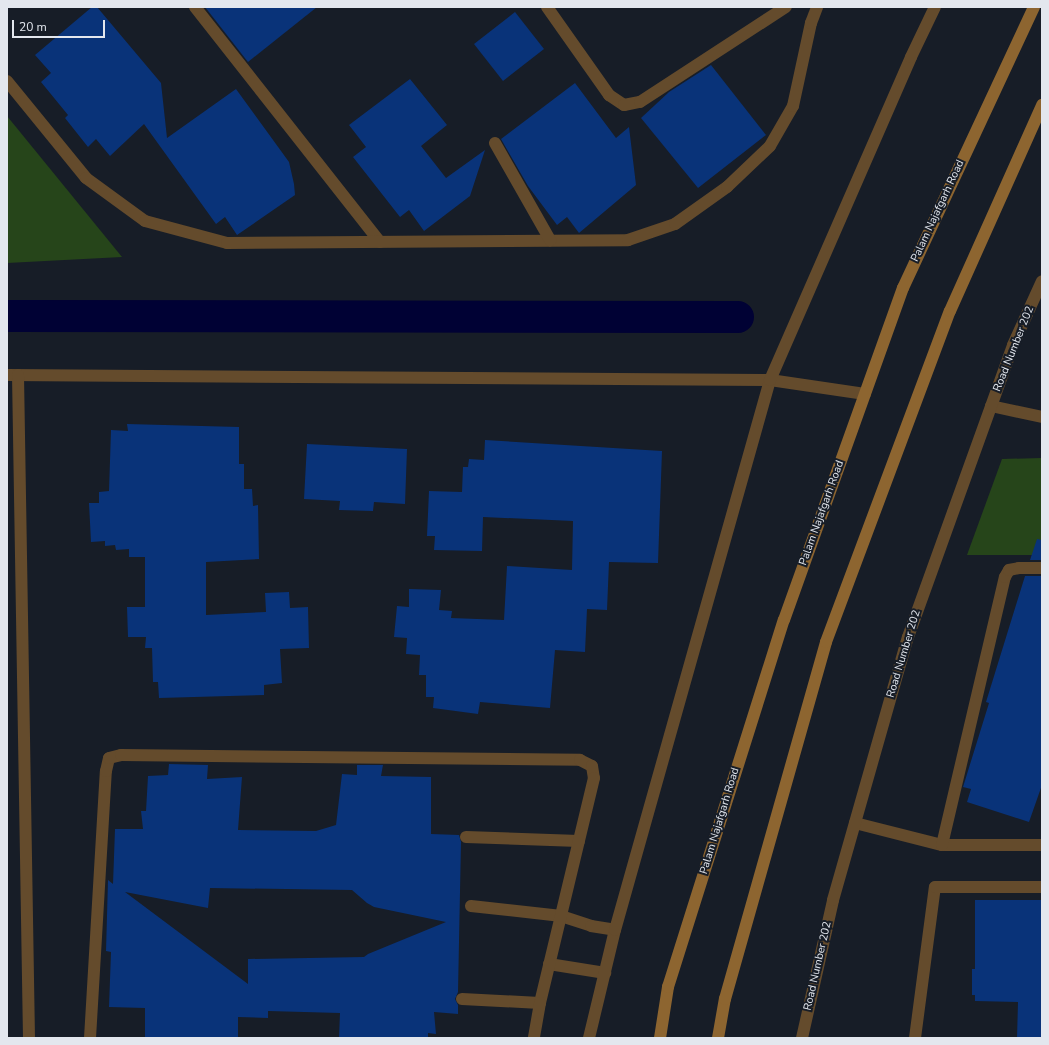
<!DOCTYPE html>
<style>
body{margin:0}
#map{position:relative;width:1049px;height:1045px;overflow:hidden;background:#171d27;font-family:"Nunito Sans",sans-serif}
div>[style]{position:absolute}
.green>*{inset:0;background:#26451a}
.canal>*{height:32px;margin:-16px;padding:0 16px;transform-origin:16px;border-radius:16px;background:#000134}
.building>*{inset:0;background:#093379}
.minor>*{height:12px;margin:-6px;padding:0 6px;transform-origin:6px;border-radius:6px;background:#644b2c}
.secondary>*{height:12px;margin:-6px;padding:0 6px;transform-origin:6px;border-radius:6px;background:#8d6530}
span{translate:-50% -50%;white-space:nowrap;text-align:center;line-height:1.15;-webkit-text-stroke:4px #171d27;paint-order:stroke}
.street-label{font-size:11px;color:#e3e7ee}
.frame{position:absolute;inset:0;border:8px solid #e3e7ee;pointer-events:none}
.scale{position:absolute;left:12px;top:20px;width:93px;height:18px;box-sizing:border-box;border:2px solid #e3e7ee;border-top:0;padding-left:5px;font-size:12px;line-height:14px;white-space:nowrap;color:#e3e7ee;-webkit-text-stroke:3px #171d27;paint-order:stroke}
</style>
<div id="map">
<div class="green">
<i style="clip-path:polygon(7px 116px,122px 257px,7px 263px)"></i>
<i style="clip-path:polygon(1042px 458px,1042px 555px,967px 555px,1002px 459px)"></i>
</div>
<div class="canal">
<i style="left:7px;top:316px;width:731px;rotate:0.08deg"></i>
</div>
<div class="building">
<i style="clip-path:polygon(92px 7px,97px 7px,161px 83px,167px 138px,236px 89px,289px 162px,294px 184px,295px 195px,237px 235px,225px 217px,216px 224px,144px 124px,110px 156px,96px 139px,88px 147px,65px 118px,68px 115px,41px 82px,51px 73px,35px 55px)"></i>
<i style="clip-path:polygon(205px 7px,317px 7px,248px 62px)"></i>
<i style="clip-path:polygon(515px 12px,544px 49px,503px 81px,474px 44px)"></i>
<i style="clip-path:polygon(711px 65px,766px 135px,698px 188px,641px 118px,669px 92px)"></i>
<i style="clip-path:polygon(410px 79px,447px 125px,421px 146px,446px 178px,485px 150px,470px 196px,424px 231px,409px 210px,400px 217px,353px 157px,366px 147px,349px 125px)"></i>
<i style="clip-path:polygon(575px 83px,616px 138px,629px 127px,636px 185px,579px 233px,567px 217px,557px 225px,528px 186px,501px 139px)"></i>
<i style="clip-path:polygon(127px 424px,239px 427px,239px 464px,244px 464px,244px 489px,252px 489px,253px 506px,258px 505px,259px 559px,206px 562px,206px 615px,266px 612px,265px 593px,289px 592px,290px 608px,308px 607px,309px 648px,280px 649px,282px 683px,264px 685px,264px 695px,159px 698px,158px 682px,153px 682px,152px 648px,145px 648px,146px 637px,128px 637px,127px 607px,145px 607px,145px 557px,129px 557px,129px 549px,116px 550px,115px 545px,105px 546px,105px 541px,91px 542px,89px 503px,99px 503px,99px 492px,109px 491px,111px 430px,128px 431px)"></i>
<i style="clip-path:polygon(485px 440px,662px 451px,658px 563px,609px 562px,607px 610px,587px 609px,585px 652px,555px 650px,550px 708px,480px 702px,478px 714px,433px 708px,434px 697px,426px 697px,426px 675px,419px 675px,420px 655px,406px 654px,407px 638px,394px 637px,397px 606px,409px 607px,409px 589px,441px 590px,439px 610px,452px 611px,451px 618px,504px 620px,507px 566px,572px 570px,573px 521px,483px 517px,482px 551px,434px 550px,435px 536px,427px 536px,429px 491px,462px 492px,463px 467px,468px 467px,469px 459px,484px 460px)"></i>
<i style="clip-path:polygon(307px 444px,407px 449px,405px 504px,374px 502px,373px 511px,339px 510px,340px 501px,304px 499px)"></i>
<i style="clip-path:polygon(1037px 539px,1042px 540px,1042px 560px,1030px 560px)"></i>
<i style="clip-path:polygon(1025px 576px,1042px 576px,1042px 785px,1029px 822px,967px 802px,971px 789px,963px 787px,989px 703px,986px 702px)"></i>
<i style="clip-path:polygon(evenodd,169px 764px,208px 765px,207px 779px,242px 777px,238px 830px,316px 831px,336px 825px,342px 774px,357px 775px,357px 765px,383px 765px,381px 776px,431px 777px,431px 834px,459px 835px,461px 842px,458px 992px,455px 999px,458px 1005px,458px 1014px,434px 1012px,436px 1034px,428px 1033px,428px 1038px,339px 1038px,340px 1013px,268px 1011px,268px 1018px,238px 1017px,238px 1038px,145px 1038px,145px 1008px,109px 1007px,111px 952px,106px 951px,108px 880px,113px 884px,115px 829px,143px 829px,141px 811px,146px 811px,148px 776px,168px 775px,169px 764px,210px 888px,352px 890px,367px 903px,374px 907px,446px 922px,368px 954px,364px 957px,248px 959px,248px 984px,125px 892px,208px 908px,210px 888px)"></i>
<i style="clip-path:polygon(975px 900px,1042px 900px,1042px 1038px,1017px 1038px,1018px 1002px,975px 1001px,975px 995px,972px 995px,972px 969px,975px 969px)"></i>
</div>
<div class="minor">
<i style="left:195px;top:7px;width:299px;rotate:51.8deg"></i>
<i style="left:547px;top:7px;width:108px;rotate:54.8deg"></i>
<i style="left:609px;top:95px;width:18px;rotate:34deg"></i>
<i style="left:624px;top:105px;width:16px;rotate:-11deg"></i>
<i style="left:640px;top:102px;width:174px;rotate:-33.1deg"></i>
<i style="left:7px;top:81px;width:125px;rotate:50.8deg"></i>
<i style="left:86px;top:178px;width:73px;rotate:36.1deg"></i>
<i style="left:145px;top:221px;width:85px;rotate:15deg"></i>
<i style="left:227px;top:243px;width:401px;rotate:-0.4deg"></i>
<i style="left:628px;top:240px;width:50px;rotate:-18.8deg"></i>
<i style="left:675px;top:224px;width:64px;rotate:-35.4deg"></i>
<i style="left:727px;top:187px;width:59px;rotate:-43.6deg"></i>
<i style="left:770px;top:146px;width:46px;rotate:-60.1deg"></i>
<i style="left:793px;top:106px;width:85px;rotate:-77.8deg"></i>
<i style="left:811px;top:23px;width:17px;rotate:-69deg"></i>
<i style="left:495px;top:143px;width:112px;rotate:60.4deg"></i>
<i style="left:7px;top:375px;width:763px;rotate:0.38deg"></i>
<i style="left:770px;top:380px;width:96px;rotate:8.4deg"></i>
<i style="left:18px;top:375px;width:663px;rotate:89.05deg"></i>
<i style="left:991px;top:406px;width:52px;rotate:12.2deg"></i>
<i style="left:855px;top:823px;width:90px;rotate:14.2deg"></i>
<i style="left:942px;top:845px;width:100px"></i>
<i style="left:466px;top:837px;width:113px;rotate:2deg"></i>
<i style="left:942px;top:845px;width:275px;rotate:-76.8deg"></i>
<i style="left:1005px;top:577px;width:8px;rotate:-60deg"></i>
<i style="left:1009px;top:570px;width:10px;rotate:-11deg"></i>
<i style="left:1019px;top:568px;width:23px"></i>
<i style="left:471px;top:906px;width:91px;rotate:6.3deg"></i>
<i style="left:561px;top:916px;width:32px;rotate:18deg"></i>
<i style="left:591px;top:926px;width:24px;rotate:9deg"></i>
<i style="left:549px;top:964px;width:57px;rotate:9.1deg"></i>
<i style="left:462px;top:999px;width:78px;rotate:2.9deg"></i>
<i style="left:90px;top:1038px;width:267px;rotate:-86.6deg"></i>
<i style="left:106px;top:771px;width:13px;rotate:-77deg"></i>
<i style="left:109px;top:758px;width:12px;rotate:-14deg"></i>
<i style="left:121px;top:755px;width:459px;rotate:0.6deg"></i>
<i style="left:580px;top:760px;width:13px;rotate:27deg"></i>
<i style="left:592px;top:766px;width:12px;rotate:81deg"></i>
<i style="left:594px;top:778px;width:231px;rotate:103.5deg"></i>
<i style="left:540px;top:1003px;width:36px;rotate:100deg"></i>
<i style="left:589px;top:1038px;width:111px;rotate:-76.5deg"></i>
<i style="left:615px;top:930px;width:571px;rotate:-74.26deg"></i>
<i style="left:770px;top:380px;width:352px;rotate:-66.4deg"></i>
<i style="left:911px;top:57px;width:55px;rotate:-64.4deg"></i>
<i style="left:802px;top:1038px;width:141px;rotate:-77.3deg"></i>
<i style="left:833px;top:900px;width:273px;rotate:-74.1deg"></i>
<i style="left:908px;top:637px;width:310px;rotate:-70.2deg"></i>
<i style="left:1013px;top:345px;width:70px;rotate:-65.6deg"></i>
<i style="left:915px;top:1038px;width:152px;rotate:-82.5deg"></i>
<i style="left:935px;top:887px;width:107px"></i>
</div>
<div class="secondary">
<i style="left:660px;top:1038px;width:52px;rotate:-81.1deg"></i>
<i style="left:668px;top:987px;width:385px;rotate:-72.5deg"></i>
<i style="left:784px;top:620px;width:353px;rotate:-70.3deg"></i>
<i style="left:903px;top:288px;width:310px;rotate:-65deg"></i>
<i style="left:718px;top:1038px;width:40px;rotate:-80deg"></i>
<i style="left:725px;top:999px;width:371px;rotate:-74.2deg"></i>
<i style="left:826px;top:642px;width:353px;rotate:-69.5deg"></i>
<i style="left:950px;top:311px;width:226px;rotate:-65.9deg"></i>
</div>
<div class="street-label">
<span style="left:938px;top:211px;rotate:-65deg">Palam Najafgarh Road</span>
<span style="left:1014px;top:349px;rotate:-68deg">Road Number 202</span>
<span style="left:822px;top:513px;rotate:-70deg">Palam Najafgarh Road</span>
<span style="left:904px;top:654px;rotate:-73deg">Road Number 202</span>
<span style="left:720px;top:821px;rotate:-73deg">Palam Najafgarh Road</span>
<span style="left:818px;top:966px;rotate:-77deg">Road Number 202</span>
</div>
<div class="frame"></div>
<div class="scale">20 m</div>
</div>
